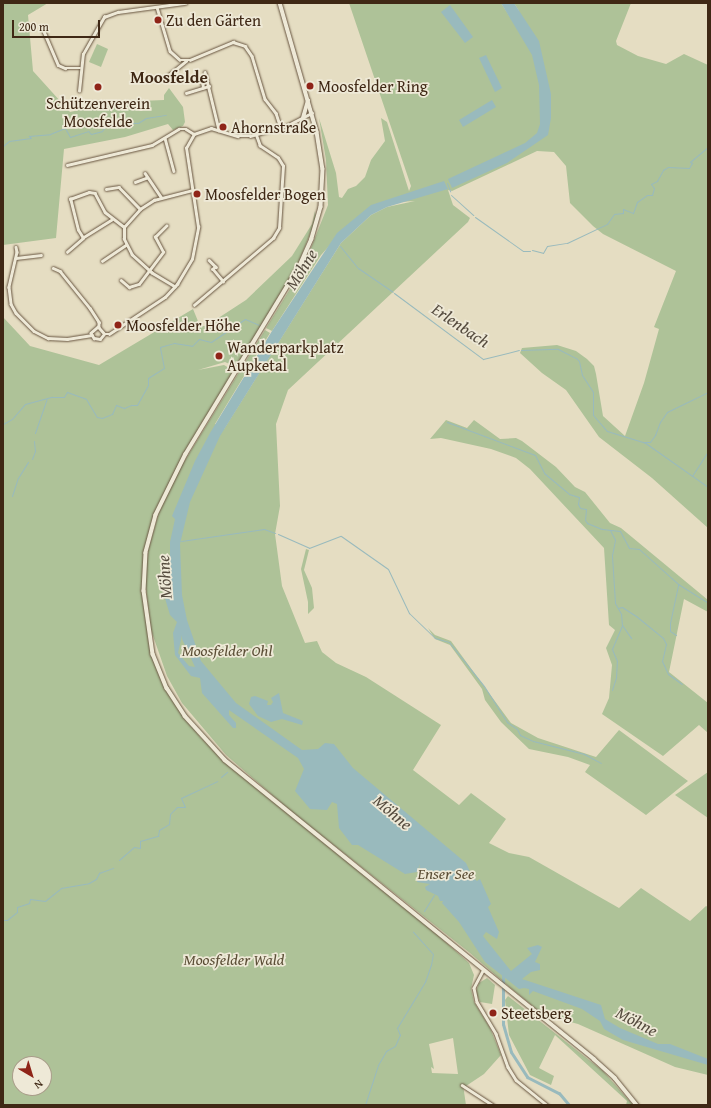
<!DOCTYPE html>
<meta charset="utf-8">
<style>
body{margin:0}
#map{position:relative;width:711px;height:1108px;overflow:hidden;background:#e5ddc2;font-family:"Gentium Book Plus",serif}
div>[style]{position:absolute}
.green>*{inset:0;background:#aec298}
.water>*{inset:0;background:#99babd}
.stream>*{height:1px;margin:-0.5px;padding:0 0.5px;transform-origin:0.5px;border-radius:0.5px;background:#99babd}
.canal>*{height:3px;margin:-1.5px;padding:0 1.5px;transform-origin:1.5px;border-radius:1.5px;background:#99babd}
.roads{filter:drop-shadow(0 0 1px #685540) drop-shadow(0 0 1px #685540)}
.street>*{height:2.5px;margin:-1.25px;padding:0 1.25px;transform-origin:1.25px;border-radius:1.25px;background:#eee9d7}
.secondary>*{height:3.5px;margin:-1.75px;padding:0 1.75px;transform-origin:1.75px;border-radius:1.75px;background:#eee9d7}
.dots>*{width:11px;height:11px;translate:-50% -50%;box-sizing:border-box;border:2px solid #eee9d7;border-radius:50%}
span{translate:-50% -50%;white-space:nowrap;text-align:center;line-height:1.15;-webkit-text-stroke:3.5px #eee9d7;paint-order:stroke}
.poi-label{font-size:16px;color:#3f2815}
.left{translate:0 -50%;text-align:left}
.park-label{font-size:16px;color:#5b4e36;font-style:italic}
.neighbourhood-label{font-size:17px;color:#3f2815;font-weight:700}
.water-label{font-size:17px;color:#564c3f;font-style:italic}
.frame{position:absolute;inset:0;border:4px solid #3f2815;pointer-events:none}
.north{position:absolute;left:12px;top:1056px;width:40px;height:40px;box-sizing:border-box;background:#eee9d7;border:1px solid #a89c89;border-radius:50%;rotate:142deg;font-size:11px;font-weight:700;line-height:16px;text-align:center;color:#3f2815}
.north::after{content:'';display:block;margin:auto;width:14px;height:18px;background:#8f2418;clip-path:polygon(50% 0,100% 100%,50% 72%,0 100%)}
.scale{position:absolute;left:12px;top:20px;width:88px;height:18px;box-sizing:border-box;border:2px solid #3f2815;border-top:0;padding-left:5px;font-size:12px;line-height:14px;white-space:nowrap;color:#3f2815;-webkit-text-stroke:3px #eee9d7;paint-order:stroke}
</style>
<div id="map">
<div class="green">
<i style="clip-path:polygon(3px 3px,48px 3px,28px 15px,33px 71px,70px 112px,116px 102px,164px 100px,164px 95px,169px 88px,183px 107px,185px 122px,183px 126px,173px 130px,168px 124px,125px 137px,64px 149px,56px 238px,3px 245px)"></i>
<i style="clip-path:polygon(349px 3px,501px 3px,510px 17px,519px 11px,514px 3px,631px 3px,616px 41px,617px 45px,638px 56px,666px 64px,684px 54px,708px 65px,708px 528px,652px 478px,599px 437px,566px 390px,542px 373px,520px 353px,522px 348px,557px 345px,576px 351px,587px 359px,594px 366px,596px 374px,603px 416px,625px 436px,644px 383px,659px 329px,654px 327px,676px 271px,603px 234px,593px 226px,570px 203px,566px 166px,554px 152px,537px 151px,452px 191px,448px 190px,453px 205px,470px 218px,468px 222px,288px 390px,276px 424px,280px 506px,275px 534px,282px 586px,305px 643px,317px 641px,322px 652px,336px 663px,366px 677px,441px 725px,413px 770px,459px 805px,471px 793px,506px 819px,489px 843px,509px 853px,529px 857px,619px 908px,641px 888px,690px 921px,706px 906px,708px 907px,708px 1075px,675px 1067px,578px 1024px,563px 1020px,550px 1010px,540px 1012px,506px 984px,470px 953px,292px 812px,226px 755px,182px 703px,167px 676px,151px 630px,145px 580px,148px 551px,159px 512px,176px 475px,265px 330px,270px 333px,215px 424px,224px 429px,341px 243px,371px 215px,387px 207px,415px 201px,383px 203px,341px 233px,321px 255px,272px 331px,266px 328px,303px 268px,328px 205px,326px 160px,319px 118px,336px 173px,339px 197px,342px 198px,348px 189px,356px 186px,365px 177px,371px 160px,385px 141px,381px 118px,387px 122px,409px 191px,411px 186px)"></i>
<i style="clip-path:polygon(97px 44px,108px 49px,101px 67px,89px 62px)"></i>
<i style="clip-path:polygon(evenodd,315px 211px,316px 219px,298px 264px,236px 367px,225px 362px,198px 370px,224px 365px,234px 371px,176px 471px,160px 502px,146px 553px,144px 591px,149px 636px,160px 671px,185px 716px,200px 737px,225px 760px,413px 913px,469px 963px,474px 975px,471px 989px,474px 1002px,490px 1028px,501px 1055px,484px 1074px,466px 1086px,463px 1085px,466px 1105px,3px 1105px,3px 317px,30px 346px,99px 365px,193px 309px,200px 326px,206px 326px,246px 300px,292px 256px,312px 224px,315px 211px,453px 1038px,458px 1074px,432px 1073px,431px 1067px,434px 1069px,429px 1044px,453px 1038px,315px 211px,20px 1064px,44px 1064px,44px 1088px,20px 1088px,20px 1064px)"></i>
<i style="clip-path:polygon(446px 420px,467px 428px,474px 420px,500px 439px,516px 438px,522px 441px,556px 467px,575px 487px,585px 492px,610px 523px,621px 528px,708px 600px,708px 612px,684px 599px,669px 672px,708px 703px,708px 733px,699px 725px,663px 756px,602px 714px,609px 698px,612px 665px,606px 648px,615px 630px,609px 625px,604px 548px,530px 469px,516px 458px,491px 449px,441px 438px,430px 439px)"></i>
<i style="clip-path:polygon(306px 549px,309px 550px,304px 570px,312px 588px,314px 608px,308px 614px,308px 602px,301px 569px)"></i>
<i style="clip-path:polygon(428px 628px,435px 635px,451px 641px,511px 723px,538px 738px,596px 757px,619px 730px,688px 781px,646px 815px,585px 772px,590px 765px,568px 757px,529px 749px,501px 722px,485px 700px,482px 689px,450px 645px,435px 639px)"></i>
<i style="clip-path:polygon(708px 772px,708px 818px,675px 795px)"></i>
<i style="clip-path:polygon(487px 978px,495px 985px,492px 1004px,480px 1002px,476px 992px,479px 983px)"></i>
<i style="clip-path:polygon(508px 996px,603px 1071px,633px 1105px,626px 1105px,627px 1101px,555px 1035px,539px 1068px,554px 1076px,551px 1085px,530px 1075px,509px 1035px,505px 1000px)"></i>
</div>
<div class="water">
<i style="clip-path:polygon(501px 3px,514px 3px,539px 41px,551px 94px,551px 118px,548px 135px,507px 163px,452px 188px,448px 179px,525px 143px,537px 133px,540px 124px,539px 85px,532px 55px)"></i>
<i style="clip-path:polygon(450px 5px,473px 37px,465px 43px,441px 12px)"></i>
<i style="clip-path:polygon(486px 55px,502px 88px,495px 92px,479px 58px)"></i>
<i style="clip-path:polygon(492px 100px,496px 107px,463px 127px,459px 120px)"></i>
<i style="clip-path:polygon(evenodd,444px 181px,448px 189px,387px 207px,371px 215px,341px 243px,220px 436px,190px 502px,180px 544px,182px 595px,187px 620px,201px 661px,236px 703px,302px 750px,318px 749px,325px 743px,334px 744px,353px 768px,466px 863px,473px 878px,477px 881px,480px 879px,491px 904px,488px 907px,499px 932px,497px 939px,486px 932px,483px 936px,511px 971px,532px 954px,527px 948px,538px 945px,542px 947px,535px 962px,540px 964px,540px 970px,531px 972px,522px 979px,601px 1005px,605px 1019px,620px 1028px,658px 1044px,670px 1044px,708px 1059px,708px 1065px,623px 1040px,604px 1029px,600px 1021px,582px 1009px,533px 991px,529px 995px,529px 989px,524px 988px,519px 989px,485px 962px,459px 922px,442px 903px,443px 901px,440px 901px,438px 896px,426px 890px,425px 887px,430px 884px,417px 882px,420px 864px,417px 872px,405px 874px,358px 845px,352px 845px,339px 828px,337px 804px,332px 802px,327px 810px,310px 809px,295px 791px,304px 769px,298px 758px,229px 710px,229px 715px,236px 723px,236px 728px,233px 728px,202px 693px,200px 678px,191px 676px,175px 655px,173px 633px,177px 622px,170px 615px,164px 595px,166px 576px,170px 571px,167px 569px,170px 569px,170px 542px,175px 519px,172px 516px,195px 461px,210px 433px,272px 331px,337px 233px,371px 205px,444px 181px,182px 635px,182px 639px,195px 667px,189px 666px,178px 653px,182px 635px)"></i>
<i style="clip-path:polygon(279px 693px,283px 713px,303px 721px,302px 725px,282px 719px,271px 722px,258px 716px,249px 704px,251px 697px,255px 696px,268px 701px,267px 705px,271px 705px,273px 702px,271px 698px)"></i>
</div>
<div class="stream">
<i style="left:708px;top:138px;width:1px;rotate:90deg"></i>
<i style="left:3px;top:156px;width:10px;rotate:-90deg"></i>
<i style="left:3px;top:146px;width:8px;rotate:-40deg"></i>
<i style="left:9px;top:141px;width:22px;rotate:-8deg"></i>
<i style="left:31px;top:138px;width:3px;rotate:-135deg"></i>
<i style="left:29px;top:136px;width:21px;rotate:-5deg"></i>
<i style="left:50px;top:134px;width:16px;rotate:-22deg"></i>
<i style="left:65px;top:128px;width:10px;rotate:61deg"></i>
<i style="left:70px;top:137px;width:19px;rotate:-18deg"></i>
<i style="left:88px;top:131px;width:4px;rotate:45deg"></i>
<i style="left:91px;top:134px;width:11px;rotate:-15deg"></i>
<i style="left:102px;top:131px;width:11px;rotate:-56deg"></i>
<i style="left:108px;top:122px;width:30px;rotate:2deg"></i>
<i style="left:138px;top:123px;width:9px;rotate:-32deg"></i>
<i style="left:146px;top:118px;width:20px;rotate:-9deg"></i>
<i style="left:447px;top:183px;width:9px;rotate:69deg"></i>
<i style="left:451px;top:195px;width:30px;rotate:42deg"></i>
<i style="left:475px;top:217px;width:59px;rotate:35.3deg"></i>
<i style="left:523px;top:251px;width:7px"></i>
<i style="left:340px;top:246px;width:28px;rotate:51deg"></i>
<i style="left:358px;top:268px;width:42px;rotate:34.4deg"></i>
<i style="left:532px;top:250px;width:11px;rotate:15deg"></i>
<i style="left:543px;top:253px;width:8px;rotate:-60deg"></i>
<i style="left:547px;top:246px;width:20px;rotate:-9deg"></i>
<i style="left:567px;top:243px;width:44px;rotate:-25.4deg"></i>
<i style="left:607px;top:224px;width:12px;rotate:-55deg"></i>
<i style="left:614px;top:214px;width:9px;rotate:-6deg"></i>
<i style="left:623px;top:213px;width:4px;rotate:-90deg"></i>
<i style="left:623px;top:209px;width:11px;rotate:22deg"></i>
<i style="left:633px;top:213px;width:12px;rotate:-70deg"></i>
<i style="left:637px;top:202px;width:12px;rotate:-35deg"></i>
<i style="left:647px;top:195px;width:5px"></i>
<i style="left:652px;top:195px;width:7px;rotate:-74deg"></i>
<i style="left:654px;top:188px;width:5px;rotate:-127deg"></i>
<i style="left:651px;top:184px;width:7px;rotate:-27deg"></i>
<i style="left:657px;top:181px;width:13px;rotate:-61deg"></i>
<i style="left:663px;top:170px;width:6px;rotate:-31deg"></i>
<i style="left:668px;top:167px;width:21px;rotate:3deg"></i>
<i style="left:689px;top:168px;width:6px;rotate:-59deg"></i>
<i style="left:692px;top:163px;width:2px;rotate:-153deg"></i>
<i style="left:690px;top:162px;width:23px;rotate:-40deg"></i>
<i style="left:394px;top:293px;width:111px;rotate:36.6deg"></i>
<i style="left:483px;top:359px;width:37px;rotate:-14deg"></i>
<i style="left:521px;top:350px;width:37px;rotate:-2deg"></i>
<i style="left:558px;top:349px;width:20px;rotate:27deg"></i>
<i style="left:576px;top:358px;width:4px;rotate:45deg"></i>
<i style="left:579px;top:361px;width:14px;rotate:78deg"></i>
<i style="left:582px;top:375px;width:20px;rotate:57deg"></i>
<i style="left:593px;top:392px;width:23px;rotate:90deg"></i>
<i style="left:593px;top:415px;width:21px;rotate:49deg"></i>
<i style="left:607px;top:431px;width:39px;rotate:17deg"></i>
<i style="left:644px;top:442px;width:78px;rotate:35.1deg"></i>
<i style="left:447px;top:422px;width:94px;rotate:20.6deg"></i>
<i style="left:535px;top:455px;width:20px;rotate:63deg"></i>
<i style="left:544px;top:473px;width:33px;rotate:40deg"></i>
<i style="left:569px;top:494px;width:10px;rotate:17deg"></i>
<i style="left:579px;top:497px;width:7px;rotate:98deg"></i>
<i style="left:578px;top:504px;width:4px;rotate:63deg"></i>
<i style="left:580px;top:508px;width:6px;rotate:9deg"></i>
<i style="left:586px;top:509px;width:11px;rotate:95deg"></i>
<i style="left:585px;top:520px;width:4px;rotate:56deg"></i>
<i style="left:587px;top:523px;width:16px;rotate:22deg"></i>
<i style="left:602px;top:529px;width:18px;rotate:6deg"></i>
<i style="left:620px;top:531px;width:19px;rotate:62deg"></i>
<i style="left:629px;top:548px;width:10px;rotate:6deg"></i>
<i style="left:639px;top:549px;width:52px;rotate:41.9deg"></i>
<i style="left:678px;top:584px;width:36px;rotate:32deg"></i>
<i style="left:3px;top:424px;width:10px;rotate:-29deg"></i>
<i style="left:12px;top:419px;width:20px;rotate:-49deg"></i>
<i style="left:25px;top:404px;width:28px;rotate:-15deg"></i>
<i style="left:52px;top:397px;width:12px"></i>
<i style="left:64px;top:397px;width:6px;rotate:-59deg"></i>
<i style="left:67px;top:392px;width:20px;rotate:20deg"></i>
<i style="left:86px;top:399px;width:21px;rotate:59deg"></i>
<i style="left:97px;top:417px;width:5px;rotate:11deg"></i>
<i style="left:102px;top:418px;width:11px;rotate:-22deg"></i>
<i style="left:112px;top:414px;width:10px;rotate:-66deg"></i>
<i style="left:116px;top:405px;width:9px;rotate:21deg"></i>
<i style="left:124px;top:408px;width:8px;rotate:-23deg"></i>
<i style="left:131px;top:405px;width:6px"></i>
<i style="left:137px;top:405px;width:23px;rotate:-61deg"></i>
<i style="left:148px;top:385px;width:7px;rotate:-90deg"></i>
<i style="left:148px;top:378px;width:19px;rotate:-32deg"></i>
<i style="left:164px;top:368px;width:21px;rotate:-101deg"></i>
<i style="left:160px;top:347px;width:15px;rotate:-16deg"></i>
<i style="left:174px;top:343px;width:18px;rotate:9deg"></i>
<i style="left:192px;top:346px;width:10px;rotate:-45deg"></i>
<i style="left:199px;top:339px;width:12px;rotate:14deg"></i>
<i style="left:211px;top:342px;width:41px;rotate:-34.1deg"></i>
<i style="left:245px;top:319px;width:15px;rotate:23deg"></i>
<i style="left:35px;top:433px;width:36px;rotate:-71deg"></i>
<i style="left:645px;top:442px;width:5px"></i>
<i style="left:650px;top:442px;width:9px;rotate:-54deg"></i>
<i style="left:655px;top:435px;width:14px;rotate:-69deg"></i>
<i style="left:660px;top:422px;width:12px;rotate:-55deg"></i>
<i style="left:667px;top:412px;width:46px;rotate:-26deg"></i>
<i style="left:32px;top:459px;width:9px;rotate:-69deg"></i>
<i style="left:35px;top:451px;width:10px;rotate:-96deg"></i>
<i style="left:692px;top:476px;width:30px;rotate:-57deg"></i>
<i style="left:12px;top:496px;width:19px;rotate:-72deg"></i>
<i style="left:18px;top:478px;width:19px;rotate:-58deg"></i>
<i style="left:610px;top:530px;width:11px;rotate:63deg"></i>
<i style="left:615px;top:540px;width:16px;rotate:101deg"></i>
<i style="left:612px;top:556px;width:47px;rotate:86.3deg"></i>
<i style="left:615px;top:603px;width:13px;rotate:61deg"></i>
<i style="left:621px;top:614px;width:11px;rotate:85deg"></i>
<i style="left:622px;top:625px;width:16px;rotate:55deg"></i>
<i style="left:278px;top:534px;width:34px;rotate:24deg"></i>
<i style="left:309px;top:548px;width:34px;rotate:-21deg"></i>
<i style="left:341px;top:536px;width:57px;rotate:35.1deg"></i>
<i style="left:388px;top:569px;width:49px;rotate:64.5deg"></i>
<i style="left:409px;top:613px;width:36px;rotate:44deg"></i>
<i style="left:435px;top:638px;width:15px;rotate:16deg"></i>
<i style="left:449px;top:642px;width:56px;rotate:51.5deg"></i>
<i style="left:484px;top:686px;width:43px;rotate:57.4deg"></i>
<i style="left:507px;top:722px;width:12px;rotate:35deg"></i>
<i style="left:517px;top:729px;width:7px;rotate:63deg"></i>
<i style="left:520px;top:735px;width:14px;rotate:25deg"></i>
<i style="left:533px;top:741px;width:53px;rotate:14.3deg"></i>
<i style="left:584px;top:754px;width:19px;rotate:28deg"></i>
<i style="left:181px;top:541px;width:84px;rotate:-8.2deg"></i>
<i style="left:264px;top:529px;width:12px;rotate:20deg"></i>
<i style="left:618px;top:608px;width:4px;rotate:-14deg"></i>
<i style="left:622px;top:607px;width:17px;rotate:33deg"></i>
<i style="left:636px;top:616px;width:35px;rotate:39deg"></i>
<i style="left:663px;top:638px;width:7px;rotate:63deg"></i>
<i style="left:666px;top:644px;width:17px;rotate:103deg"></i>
<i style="left:662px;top:661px;width:14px;rotate:65deg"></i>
<i style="left:668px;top:674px;width:17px;rotate:36deg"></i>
<i style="left:676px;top:635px;width:7px;rotate:-146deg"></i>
<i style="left:670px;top:631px;width:8px;rotate:-90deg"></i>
<i style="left:670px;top:623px;width:40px;rotate:-78deg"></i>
<i style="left:612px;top:690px;width:13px;rotate:-72deg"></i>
<i style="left:616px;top:678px;width:17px;rotate:-87deg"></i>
<i style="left:617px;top:661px;width:13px;rotate:-113deg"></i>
<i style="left:612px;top:649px;width:26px;rotate:-67deg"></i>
<i style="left:221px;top:777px;width:8px;rotate:-40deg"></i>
<i style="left:119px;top:860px;width:20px;rotate:-41deg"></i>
<i style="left:134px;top:847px;width:6px;rotate:9deg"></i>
<i style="left:140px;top:848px;width:7px;rotate:-90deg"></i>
<i style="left:140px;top:841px;width:19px;rotate:-16deg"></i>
<i style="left:158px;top:836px;width:6px;rotate:-81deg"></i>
<i style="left:159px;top:830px;width:12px;rotate:-31deg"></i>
<i style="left:169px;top:824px;width:10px;rotate:-84deg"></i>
<i style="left:170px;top:814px;width:10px;rotate:-45deg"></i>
<i style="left:177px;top:807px;width:8px"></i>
<i style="left:185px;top:807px;width:10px;rotate:-114deg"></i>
<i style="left:181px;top:798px;width:40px;rotate:-25deg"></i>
<i style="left:424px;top:911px;width:19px;rotate:-58deg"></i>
<i style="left:3px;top:920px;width:4px"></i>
<i style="left:7px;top:920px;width:13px;rotate:-39deg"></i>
<i style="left:17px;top:912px;width:5px;rotate:-90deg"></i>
<i style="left:17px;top:907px;width:13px;rotate:-18deg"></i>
<i style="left:29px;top:903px;width:4px;rotate:-76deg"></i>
<i style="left:30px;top:899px;width:15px;rotate:8deg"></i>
<i style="left:45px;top:901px;width:21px;rotate:-39deg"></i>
<i style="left:61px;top:888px;width:28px;rotate:-10deg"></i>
<i style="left:89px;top:883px;width:8px;rotate:-30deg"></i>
<i style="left:96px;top:879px;width:7px;rotate:-63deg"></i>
<i style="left:99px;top:873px;width:15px;rotate:-20deg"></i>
<i style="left:3px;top:923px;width:2px;rotate:90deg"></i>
<i style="left:365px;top:1105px;width:42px;rotate:-72deg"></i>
<i style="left:378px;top:1065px;width:16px;rotate:-60deg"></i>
<i style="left:386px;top:1051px;width:10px;rotate:-29deg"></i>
<i style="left:395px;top:1046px;width:12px;rotate:-66deg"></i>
<i style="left:400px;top:1035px;width:8px;rotate:-113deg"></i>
<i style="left:397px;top:1028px;width:54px;rotate:-58.7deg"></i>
<i style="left:425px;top:982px;width:18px;rotate:-71deg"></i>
<i style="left:431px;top:965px;width:11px;rotate:-80deg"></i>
<i style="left:433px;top:954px;width:30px;rotate:-132deg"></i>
</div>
<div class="canal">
<i style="left:503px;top:971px;width:53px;rotate:90deg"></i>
<i style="left:503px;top:1024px;width:29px;rotate:74deg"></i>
<i style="left:511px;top:1052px;width:30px;rotate:57deg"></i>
<i style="left:527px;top:1077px;width:36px;rotate:27deg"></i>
<i style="left:559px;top:1093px;width:16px;rotate:50deg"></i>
</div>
<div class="roads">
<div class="street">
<i style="left:157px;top:7px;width:46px;rotate:73.5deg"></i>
<i style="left:170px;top:51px;width:13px;rotate:42deg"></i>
<i style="left:180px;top:60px;width:10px"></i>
<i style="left:190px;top:60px;width:47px;rotate:-22.7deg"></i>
<i style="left:233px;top:42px;width:13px;rotate:18deg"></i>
<i style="left:245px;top:46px;width:12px;rotate:55deg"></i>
<i style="left:252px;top:56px;width:45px;rotate:73.2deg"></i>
<i style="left:265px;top:99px;width:18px;rotate:52deg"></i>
<i style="left:276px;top:113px;width:16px;rotate:72deg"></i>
<i style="left:43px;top:29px;width:39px;rotate:67deg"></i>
<i style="left:58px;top:65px;width:8px;rotate:23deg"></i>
<i style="left:65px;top:68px;width:15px"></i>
<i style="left:205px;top:72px;width:60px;rotate:76.4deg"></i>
<i style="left:165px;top:78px;width:27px;rotate:-39deg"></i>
<i style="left:203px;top:88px;width:6px;rotate:-99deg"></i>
<i style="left:202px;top:82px;width:5px;rotate:-11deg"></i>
<i style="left:79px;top:91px;width:37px;rotate:-84deg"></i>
<i style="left:83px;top:54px;width:43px;rotate:-60.4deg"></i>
<i style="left:104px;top:17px;width:15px;rotate:-20deg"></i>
<i style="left:118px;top:12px;width:68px;rotate:-7.7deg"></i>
<i style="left:186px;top:93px;width:24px;rotate:-17deg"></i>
<i style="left:165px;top:138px;width:34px;rotate:75deg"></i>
<i style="left:67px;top:165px;width:87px;rotate:-13.2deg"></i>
<i style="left:152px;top:145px;width:31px;rotate:-31deg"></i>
<i style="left:179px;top:129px;width:7px"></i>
<i style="left:186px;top:129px;width:9px;rotate:32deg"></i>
<i style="left:145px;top:173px;width:29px;rotate:56deg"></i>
<i style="left:135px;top:182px;width:12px;rotate:-20deg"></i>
<i style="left:106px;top:189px;width:13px;rotate:-9deg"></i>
<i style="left:119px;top:187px;width:30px;rotate:46deg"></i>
<i style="left:112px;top:220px;width:34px;rotate:148deg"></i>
<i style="left:83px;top:238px;width:9px;rotate:-122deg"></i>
<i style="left:78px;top:230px;width:32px;rotate:-104deg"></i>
<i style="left:70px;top:199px;width:20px;rotate:-20deg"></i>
<i style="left:89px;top:192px;width:6px;rotate:9deg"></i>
<i style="left:95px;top:193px;width:21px;rotate:62deg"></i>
<i style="left:105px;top:212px;width:24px;rotate:38deg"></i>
<i style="left:16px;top:247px;width:5px;rotate:79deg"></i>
<i style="left:17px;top:252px;width:36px;rotate:103deg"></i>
<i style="left:9px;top:287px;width:17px;rotate:83deg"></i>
<i style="left:11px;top:304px;width:10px;rotate:61deg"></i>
<i style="left:16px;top:313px;width:25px;rotate:45deg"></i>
<i style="left:34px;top:331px;width:16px;rotate:27deg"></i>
<i style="left:48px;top:338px;width:19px;rotate:3deg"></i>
<i style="left:67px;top:339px;width:25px;rotate:-9deg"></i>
<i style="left:67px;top:252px;width:21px;rotate:-41deg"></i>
<i style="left:16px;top:258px;width:25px;rotate:-7deg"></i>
<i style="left:209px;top:260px;width:10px;rotate:45deg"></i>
<i style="left:216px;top:267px;width:4px;rotate:146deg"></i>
<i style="left:213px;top:269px;width:16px;rotate:50deg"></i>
<i style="left:102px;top:261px;width:29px;rotate:-34deg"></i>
<i style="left:53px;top:268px;width:8px;rotate:23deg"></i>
<i style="left:60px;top:271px;width:48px;rotate:51deg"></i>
<i style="left:90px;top:308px;width:17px;rotate:57deg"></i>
<i style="left:99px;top:322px;width:5px;rotate:90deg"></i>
<i style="left:121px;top:280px;width:11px;rotate:41deg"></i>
<i style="left:129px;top:287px;width:10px;rotate:-17deg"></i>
<i style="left:139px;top:284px;width:40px;rotate:-53deg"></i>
<i style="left:163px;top:252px;width:17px;rotate:-118deg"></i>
<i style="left:155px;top:237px;width:16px;rotate:-45deg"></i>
<i style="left:175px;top:287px;width:27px;rotate:-149deg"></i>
<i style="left:152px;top:273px;width:27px;rotate:-138deg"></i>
<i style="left:132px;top:255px;width:18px;rotate:-117deg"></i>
<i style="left:124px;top:239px;width:12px;rotate:-90deg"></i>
<i style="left:124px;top:227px;width:24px;rotate:-48deg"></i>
<i style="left:140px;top:209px;width:17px;rotate:-33deg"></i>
<i style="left:154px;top:200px;width:40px;rotate:-14.4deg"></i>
<i style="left:194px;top:305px;width:104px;rotate:-40.3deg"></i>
<i style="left:273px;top:238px;width:12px;rotate:-59deg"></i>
<i style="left:279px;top:228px;width:62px;rotate:-86.3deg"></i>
<i style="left:283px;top:166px;width:9px;rotate:-122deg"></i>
<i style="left:278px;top:158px;width:22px;rotate:-146deg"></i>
<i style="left:260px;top:146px;width:12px;rotate:-110deg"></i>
<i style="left:104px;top:334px;width:9px;rotate:-131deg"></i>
<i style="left:98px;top:327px;width:9px;rotate:139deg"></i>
<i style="left:91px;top:333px;width:6px;rotate:59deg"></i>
<i style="left:94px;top:338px;width:6px;rotate:9deg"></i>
<i style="left:100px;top:339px;width:6px;rotate:-51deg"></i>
<i style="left:104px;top:334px;width:5px"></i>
<i style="left:109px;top:334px;width:67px;rotate:-33.5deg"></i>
<i style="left:165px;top:297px;width:18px;rotate:-47deg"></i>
<i style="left:177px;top:284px;width:29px;rotate:-59deg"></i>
<i style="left:192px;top:259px;width:33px;rotate:-79deg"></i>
<i style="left:198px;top:227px;width:80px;rotate:-98.6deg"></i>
<i style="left:186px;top:148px;width:16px;rotate:-60deg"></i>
<i style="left:194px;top:134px;width:18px;rotate:-19deg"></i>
<i style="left:211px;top:128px;width:28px;rotate:17deg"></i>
<i style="left:238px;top:136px;width:12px"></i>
<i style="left:250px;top:136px;width:37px;rotate:-16deg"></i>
<i style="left:286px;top:126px;width:29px;rotate:-27deg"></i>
<i style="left:483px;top:971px;width:19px;rotate:118deg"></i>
<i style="left:474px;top:988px;width:14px;rotate:78deg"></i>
<i style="left:477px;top:1002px;width:37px;rotate:59deg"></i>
<i style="left:496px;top:1034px;width:35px;rotate:70deg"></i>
<i style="left:508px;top:1067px;width:15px;rotate:58deg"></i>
<i style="left:516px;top:1080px;width:40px;rotate:39deg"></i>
<i style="left:462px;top:1085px;width:37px;rotate:33deg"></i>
</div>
<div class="secondary">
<i style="left:280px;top:3px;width:134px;rotate:74deg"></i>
<i style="left:317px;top:132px;width:37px;rotate:81deg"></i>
<i style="left:323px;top:169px;width:38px;rotate:93deg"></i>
<i style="left:321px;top:207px;width:33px;rotate:106deg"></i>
<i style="left:312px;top:239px;width:30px;rotate:114deg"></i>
<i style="left:300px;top:266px;width:220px;rotate:121.2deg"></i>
<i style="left:186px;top:454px;width:68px;rotate:116.2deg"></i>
<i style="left:156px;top:515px;width:39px;rotate:105deg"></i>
<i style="left:146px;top:553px;width:38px;rotate:93deg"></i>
<i style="left:144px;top:591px;width:64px;rotate:81.9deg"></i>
<i style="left:153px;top:654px;width:37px;rotate:68deg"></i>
<i style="left:167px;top:688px;width:33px;rotate:57deg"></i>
<i style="left:185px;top:716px;width:59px;rotate:47.7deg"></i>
<i style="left:225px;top:760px;width:475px;rotate:39deg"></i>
<i style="left:594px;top:1059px;width:28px;rotate:42deg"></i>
<i style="left:615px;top:1078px;width:35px;rotate:51deg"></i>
<i style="left:303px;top:118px;width:18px;rotate:-74deg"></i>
</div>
</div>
<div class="dots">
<i style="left:158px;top:20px;background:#8f2418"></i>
<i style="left:310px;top:86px;background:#8f2418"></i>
<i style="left:98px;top:87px;background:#8f2418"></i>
<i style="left:223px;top:127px;background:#8f2418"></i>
<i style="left:197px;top:194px;background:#8f2418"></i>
<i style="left:118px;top:325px;background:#8f2418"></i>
<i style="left:219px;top:356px;background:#8f2418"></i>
<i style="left:493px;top:1013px;background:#8f2418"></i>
</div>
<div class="poi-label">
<span class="left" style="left:166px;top:20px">Zu den Gärten</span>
<span class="left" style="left:318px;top:86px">Moosfelder Ring</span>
<span style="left:98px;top:112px">Schützenverein<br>Moosfelde</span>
<span class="left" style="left:231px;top:127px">Ahornstraße</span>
<span class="left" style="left:205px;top:194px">Moosfelder Bogen</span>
<span class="left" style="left:126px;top:325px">Moosfelder Höhe</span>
<span class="left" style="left:227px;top:356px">Wanderparkplatz<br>Aupketal</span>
<span class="left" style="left:501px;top:1013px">Steetsberg</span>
</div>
<div class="park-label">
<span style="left:227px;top:650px">Moosfelder Ohl</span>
<span style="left:446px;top:873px">Enser See</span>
<span style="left:234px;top:959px">Moosfelder Wald</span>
</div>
<div class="neighbourhood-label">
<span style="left:169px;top:77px">Moosfelde</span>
</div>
<div class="water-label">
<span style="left:301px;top:269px;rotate:-58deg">Möhne</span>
<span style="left:461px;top:325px;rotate:34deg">Erlenbach</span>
<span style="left:164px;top:577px;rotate:-94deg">Möhne</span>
<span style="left:393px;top:812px;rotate:40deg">Möhne</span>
<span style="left:637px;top:1021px;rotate:28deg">Möhne</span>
</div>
<div class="frame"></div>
<div class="north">N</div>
<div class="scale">200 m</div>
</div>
